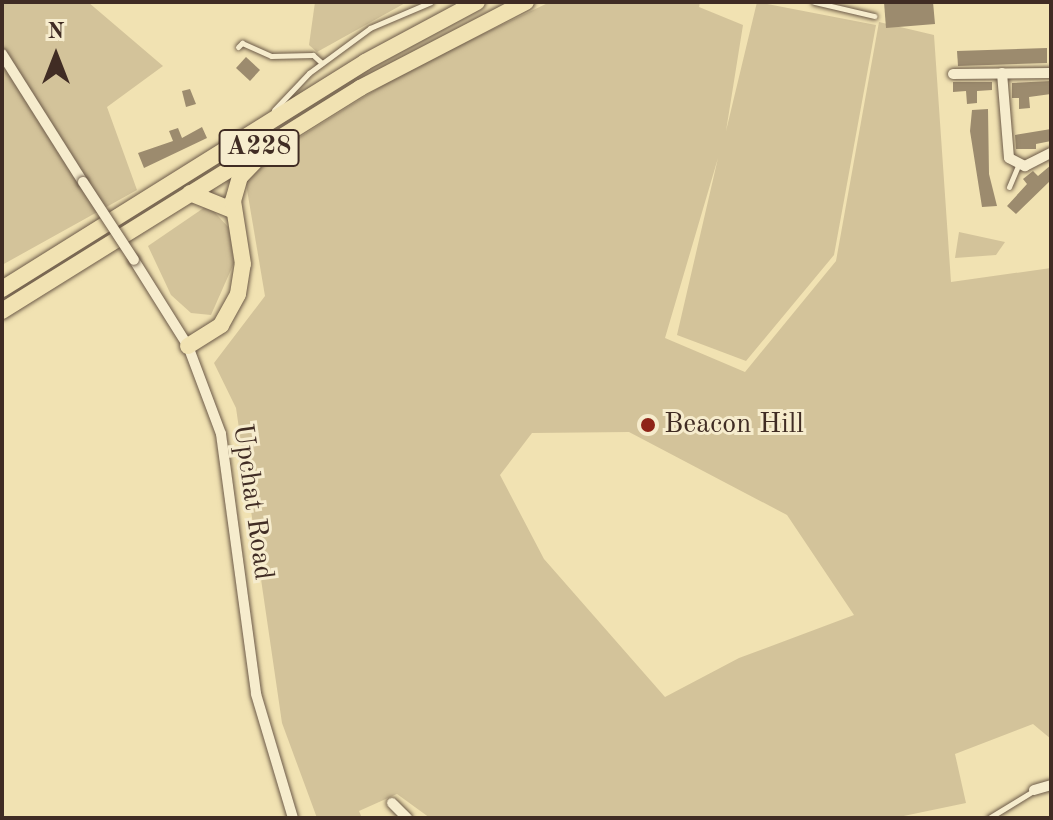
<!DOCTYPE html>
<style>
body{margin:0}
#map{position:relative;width:1053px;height:820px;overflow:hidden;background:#f1e2b2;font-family:"Old Standard TT",serif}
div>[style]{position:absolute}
.green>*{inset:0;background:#d3c39a}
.building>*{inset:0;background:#9c8b6e}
.roads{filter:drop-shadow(0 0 2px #6c5a48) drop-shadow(0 0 2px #6c5a48)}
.lane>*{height:5px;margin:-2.5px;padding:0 2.5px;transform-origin:2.5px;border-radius:2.5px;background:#f6eccd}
.street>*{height:10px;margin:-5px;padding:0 5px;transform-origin:5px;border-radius:5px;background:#f6eccd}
.primary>*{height:16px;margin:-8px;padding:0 8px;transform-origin:8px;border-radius:8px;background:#f1e2b2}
.bridges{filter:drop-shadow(0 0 2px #6c5a48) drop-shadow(0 0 2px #6c5a48)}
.street-bridge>*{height:10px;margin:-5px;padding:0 5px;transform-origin:5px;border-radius:5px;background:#f6eccd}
.dots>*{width:22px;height:22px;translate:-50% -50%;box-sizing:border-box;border:4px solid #f6eccd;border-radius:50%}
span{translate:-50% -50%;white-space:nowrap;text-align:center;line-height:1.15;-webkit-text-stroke:6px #f6eccd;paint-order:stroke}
.shield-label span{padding:2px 6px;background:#f6eccd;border:2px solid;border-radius:6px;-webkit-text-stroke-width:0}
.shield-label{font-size:26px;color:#402c24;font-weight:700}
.poi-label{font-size:28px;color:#402c24}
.left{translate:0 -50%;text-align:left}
.street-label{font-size:28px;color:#402c24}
.frame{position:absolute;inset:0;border:4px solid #402c24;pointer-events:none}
.north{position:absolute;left:16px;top:16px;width:80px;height:80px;-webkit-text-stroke:6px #f6eccd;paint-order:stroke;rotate:0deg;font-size:22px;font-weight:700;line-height:32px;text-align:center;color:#402c24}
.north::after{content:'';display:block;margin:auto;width:28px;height:36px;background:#402c24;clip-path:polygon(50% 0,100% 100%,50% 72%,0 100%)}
</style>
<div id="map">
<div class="green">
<i style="clip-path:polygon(2px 2px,88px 2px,163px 66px,107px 107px,137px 190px,2px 265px)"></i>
<i style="clip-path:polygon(315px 2px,407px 2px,317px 52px,309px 45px)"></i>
<i style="clip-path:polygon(evenodd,550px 2px,700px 2px,699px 7px,743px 25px,726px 131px,757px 2px,876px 25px,834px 255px,746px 361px,677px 335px,718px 158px,665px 338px,745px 372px,836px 261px,879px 22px,934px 35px,951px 282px,1051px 268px,1051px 739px,1033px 724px,955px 754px,966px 803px,894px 818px,430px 818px,397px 794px,359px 811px,362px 818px,317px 818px,282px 723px,236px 408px,214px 363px,265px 296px,244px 172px,407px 70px,550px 2px,629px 432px,787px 515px,854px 615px,739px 658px,665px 697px,544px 559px,500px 475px,532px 433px,629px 432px)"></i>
<i style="clip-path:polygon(208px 205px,229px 228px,234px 263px,211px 315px,191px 313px,171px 295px,148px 246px)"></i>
<i style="clip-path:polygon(959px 232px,1005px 242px,996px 255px,955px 258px)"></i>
</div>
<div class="building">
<i style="clip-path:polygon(884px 2px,933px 2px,935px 24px,886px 28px)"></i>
<i style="clip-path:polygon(1047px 48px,1047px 63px,958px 66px,957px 51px)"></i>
<i style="clip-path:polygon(246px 57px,260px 70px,250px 81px,236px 68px)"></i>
<i style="clip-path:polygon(1051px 81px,1051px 94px,1029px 97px,1030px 108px,1019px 109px,1019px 98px,1012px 98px,1012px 83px)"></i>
<i style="clip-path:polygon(953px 82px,992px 82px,992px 90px,977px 91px,977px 103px,967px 104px,966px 91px,953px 92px)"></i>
<i style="clip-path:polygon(190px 89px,196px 104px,186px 107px,182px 91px)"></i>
<i style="clip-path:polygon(988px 109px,989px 174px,997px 206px,982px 207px,970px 131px,972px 110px)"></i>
<i style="clip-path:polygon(202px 127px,207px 138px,144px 168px,138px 153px,173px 141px,169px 131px,178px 128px,182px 138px)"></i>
<i style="clip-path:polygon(1051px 129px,1051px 141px,1036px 144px,1036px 149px,1016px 149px,1015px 135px)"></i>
<i style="clip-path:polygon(1051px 165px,1051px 180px,1016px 214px,1007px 206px,1027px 184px,1023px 179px,1033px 171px,1038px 176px)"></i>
</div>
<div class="roads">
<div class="lane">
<i style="left:814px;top:2px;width:62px;rotate:13.1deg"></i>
<i style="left:238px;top:47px;width:6px;rotate:-45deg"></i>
<i style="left:242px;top:43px;width:32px;rotate:24deg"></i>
<i style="left:271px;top:56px;width:42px;rotate:-1.4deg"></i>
<i style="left:313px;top:55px;width:12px;rotate:42deg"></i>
<i style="left:274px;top:110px;width:51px;rotate:-46.6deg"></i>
<i style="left:309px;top:73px;width:76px;rotate:-36.4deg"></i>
<i style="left:370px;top:28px;width:66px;rotate:-23.1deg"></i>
<i style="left:1009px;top:187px;width:23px;rotate:-67deg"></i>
<i style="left:989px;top:818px;width:52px;rotate:-31.5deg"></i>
</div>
<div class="street">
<i style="left:2px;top:54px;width:151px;rotate:57.7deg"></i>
<i style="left:1002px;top:73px;width:85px;rotate:85.3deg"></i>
<i style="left:1009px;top:158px;width:18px;rotate:27deg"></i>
<i style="left:1025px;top:166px;width:29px;rotate:-27deg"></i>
<i style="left:953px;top:74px;width:98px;rotate:-0.6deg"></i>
<i style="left:134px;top:260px;width:102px;rotate:57.9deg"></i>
<i style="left:188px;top:346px;width:94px;rotate:69.4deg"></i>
<i style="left:221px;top:434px;width:262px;rotate:82.3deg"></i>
<i style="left:256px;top:694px;width:129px;rotate:73.4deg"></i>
<i style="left:1034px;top:790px;width:18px;rotate:-16deg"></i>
<i style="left:392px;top:803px;width:21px;rotate:45deg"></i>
</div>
<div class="primary">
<i style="left:190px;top:193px;width:45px;rotate:22deg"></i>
<i style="left:2px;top:289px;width:428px;rotate:-32deg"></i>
<i style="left:365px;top:62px;width:127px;rotate:-28.2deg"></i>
<i style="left:2px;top:311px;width:422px;rotate:-31.9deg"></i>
<i style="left:360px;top:88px;width:187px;rotate:-27.4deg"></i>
<i style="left:188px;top:346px;width:39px;rotate:-32deg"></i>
<i style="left:221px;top:325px;width:35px;rotate:-61deg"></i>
<i style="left:238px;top:294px;width:30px;rotate:-81deg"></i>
<i style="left:243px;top:264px;width:64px;rotate:-99deg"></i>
<i style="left:233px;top:201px;width:25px;rotate:-74deg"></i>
<i style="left:240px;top:177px;width:30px;rotate:-46deg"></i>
</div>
</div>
<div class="bridges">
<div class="street-bridge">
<i style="left:83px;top:182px;width:93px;rotate:56.8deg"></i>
</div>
</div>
<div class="dots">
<i style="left:648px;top:425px;background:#8f2418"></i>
</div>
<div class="shield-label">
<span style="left:259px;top:148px">A228</span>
</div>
<div class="poi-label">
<span class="left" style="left:664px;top:425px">Beacon Hill</span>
</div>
<div class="street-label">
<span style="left:252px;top:502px;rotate:82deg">Upchat Road</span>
</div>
<div class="frame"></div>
<div class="north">N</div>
</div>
